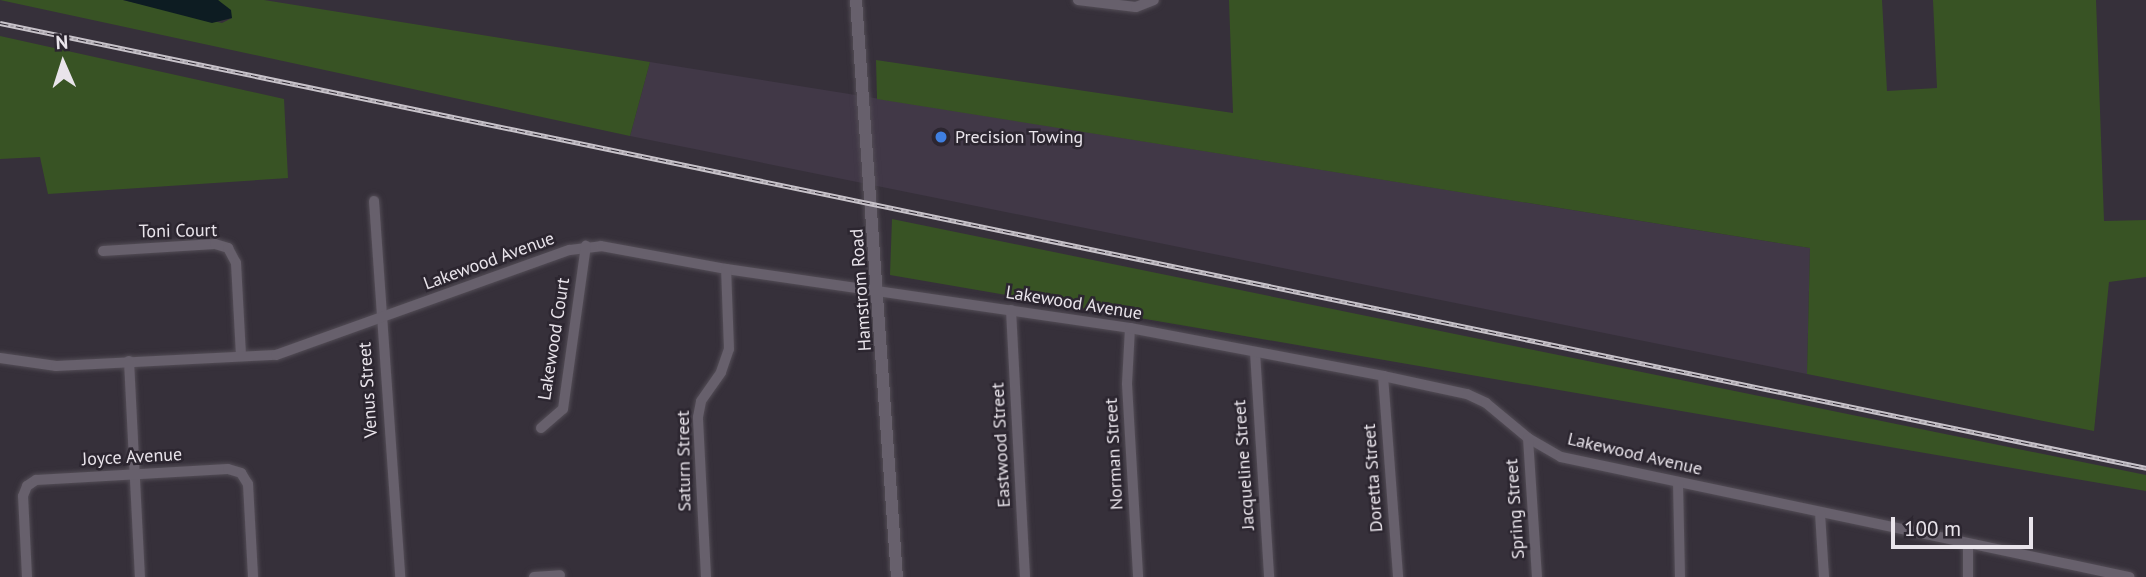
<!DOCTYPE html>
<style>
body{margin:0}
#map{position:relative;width:2146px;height:577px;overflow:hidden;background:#36303a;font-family:"PT Sans",sans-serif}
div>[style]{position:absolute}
.built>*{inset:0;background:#413847}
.green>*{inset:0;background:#385324}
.water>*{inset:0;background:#0d1c22}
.roads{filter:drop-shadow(0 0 2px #534d56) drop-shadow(0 0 2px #534d56)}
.minor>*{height:10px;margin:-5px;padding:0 5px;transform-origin:5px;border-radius:5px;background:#67606c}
.tertiary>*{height:12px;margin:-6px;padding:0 6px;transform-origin:6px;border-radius:6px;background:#67606c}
.rail>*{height:5px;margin-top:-2.5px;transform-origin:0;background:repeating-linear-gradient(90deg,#2c2630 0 8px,#c8c3ca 0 16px);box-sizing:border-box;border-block:2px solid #c8c3ca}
.dots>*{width:19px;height:19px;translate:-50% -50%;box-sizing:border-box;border:4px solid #2c2630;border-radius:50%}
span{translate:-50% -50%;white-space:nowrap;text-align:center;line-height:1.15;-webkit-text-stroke:5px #2c2630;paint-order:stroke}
.poi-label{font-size:18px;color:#e9e4eb}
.left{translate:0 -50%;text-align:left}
.street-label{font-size:18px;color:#e9e4eb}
.north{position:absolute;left:28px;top:28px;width:70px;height:70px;-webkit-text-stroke:5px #2c2630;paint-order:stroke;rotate:357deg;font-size:19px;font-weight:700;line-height:28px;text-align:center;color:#e9e4eb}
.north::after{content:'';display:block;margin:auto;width:24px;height:32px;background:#e9e4eb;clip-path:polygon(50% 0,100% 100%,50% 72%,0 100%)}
.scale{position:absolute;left:1891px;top:517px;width:142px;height:32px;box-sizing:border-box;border:4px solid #e9e4eb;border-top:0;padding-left:9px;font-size:21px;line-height:24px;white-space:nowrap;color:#e9e4eb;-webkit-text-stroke:5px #2c2630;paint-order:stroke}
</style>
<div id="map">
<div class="built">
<i style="clip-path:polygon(650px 62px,1810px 248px,1807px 374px,630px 136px)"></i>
</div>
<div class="green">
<i style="clip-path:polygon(0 0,123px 0,222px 23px,232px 18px,218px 0,264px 0,650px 62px,630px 136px)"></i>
<i style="clip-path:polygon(1229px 0,1882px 0,1887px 91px,1937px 88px,1933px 0,2096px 0,2104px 221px,2146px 220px,2146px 277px,2109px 282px,2094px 431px,1807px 374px,1810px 248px,877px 99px,876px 60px,1233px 113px)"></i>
<i style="clip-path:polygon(0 36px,284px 99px,288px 178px,48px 194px,40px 157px,0 159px)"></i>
<i style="clip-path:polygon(892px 219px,2146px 475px,2146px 491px,890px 275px)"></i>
</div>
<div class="water">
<i style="clip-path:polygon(123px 0,218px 0,231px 10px,232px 18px,212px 23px)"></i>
</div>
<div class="roads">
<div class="minor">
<i style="left:1078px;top:0;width:58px;rotate:6.9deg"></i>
<i style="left:1136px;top:7px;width:19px;rotate:-21deg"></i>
<i style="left:374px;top:201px;width:377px;rotate:86deg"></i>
<i style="left:103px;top:251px;width:112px;rotate:-3.6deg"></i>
<i style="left:215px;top:244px;width:14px;rotate:17deg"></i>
<i style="left:228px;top:248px;width:17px;rotate:62deg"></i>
<i style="left:236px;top:263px;width:93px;rotate:86.9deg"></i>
<i style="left:1011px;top:310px;width:267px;rotate:87deg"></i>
<i style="left:1130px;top:328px;width:56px;rotate:93.1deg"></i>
<i style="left:1127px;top:384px;width:193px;rotate:86.7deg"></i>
<i style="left:1255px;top:352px;width:225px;rotate:86.4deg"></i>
<i style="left:0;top:358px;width:57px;rotate:8.1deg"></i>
<i style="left:56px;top:366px;width:220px;rotate:-2.9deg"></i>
<i style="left:276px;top:355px;width:312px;rotate:-19.7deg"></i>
<i style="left:570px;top:250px;width:31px;rotate:-7deg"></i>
<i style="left:601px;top:246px;width:127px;rotate:10.4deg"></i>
<i style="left:726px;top:269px;width:408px;rotate:8.3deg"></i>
<i style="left:1130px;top:328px;width:258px;rotate:10.7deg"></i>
<i style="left:1383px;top:376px;width:86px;rotate:12.1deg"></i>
<i style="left:1467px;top:394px;width:21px;rotate:25deg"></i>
<i style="left:1486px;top:403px;width:55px;rotate:39.8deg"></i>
<i style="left:1528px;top:438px;width:38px;rotate:30deg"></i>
<i style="left:1561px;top:457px;width:581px;rotate:11.93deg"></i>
<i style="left:129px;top:361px;width:216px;rotate:87.1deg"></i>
<i style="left:1383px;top:376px;width:202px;rotate:85.7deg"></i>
<i style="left:541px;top:428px;width:29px;rotate:-41deg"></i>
<i style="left:563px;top:409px;width:165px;rotate:-82deg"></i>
<i style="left:1528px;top:438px;width:139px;rotate:86.3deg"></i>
<i style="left:1678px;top:482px;width:95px;rotate:88.8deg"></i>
<i style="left:1820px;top:513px;width:64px;rotate:86.4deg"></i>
<i style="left:27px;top:577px;width:81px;rotate:-92.8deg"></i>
<i style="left:23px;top:496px;width:11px;rotate:-68deg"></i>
<i style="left:27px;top:486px;width:11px;rotate:-34deg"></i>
<i style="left:36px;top:480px;width:192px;rotate:-3.3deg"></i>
<i style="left:228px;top:469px;width:14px;rotate:17deg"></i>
<i style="left:241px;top:473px;width:13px;rotate:58deg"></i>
<i style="left:248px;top:484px;width:93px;rotate:86.9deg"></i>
<i style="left:534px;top:577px;width:26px;rotate:-4deg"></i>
<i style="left:706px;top:577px;width:160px;rotate:-92.9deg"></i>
<i style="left:698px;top:417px;width:16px;rotate:-79deg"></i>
<i style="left:701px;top:401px;width:35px;rotate:-55deg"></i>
<i style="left:721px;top:372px;width:24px;rotate:-71deg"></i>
<i style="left:729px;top:349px;width:80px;rotate:-92.1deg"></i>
<i style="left:1968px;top:577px;width:33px;rotate:-90deg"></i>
</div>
<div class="tertiary">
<i style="left:856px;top:0;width:578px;rotate:85.94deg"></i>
</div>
</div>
<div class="rail">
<i style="left:0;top:23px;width:2192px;rotate:11.71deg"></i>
</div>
<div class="dots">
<i style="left:941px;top:137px;background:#3f7fe0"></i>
</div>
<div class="poi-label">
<span class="left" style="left:955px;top:137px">Precision Towing</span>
</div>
<div class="street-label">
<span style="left:178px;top:231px;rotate:-1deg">Toni Court</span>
<span style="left:489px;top:261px;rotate:-20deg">Lakewood Avenue</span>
<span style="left:861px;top:290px;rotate:-94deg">Hamstrom Road</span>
<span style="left:1074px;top:303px;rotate:9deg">Lakewood Avenue</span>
<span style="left:554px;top:339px;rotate:-81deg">Lakewood Court</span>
<span style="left:368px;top:390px;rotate:-94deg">Venus Street</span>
<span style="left:1001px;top:445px;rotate:-93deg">Eastwood Street</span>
<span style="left:1114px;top:454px;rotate:-93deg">Norman Street</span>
<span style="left:1635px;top:454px;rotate:13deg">Lakewood Avenue</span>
<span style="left:132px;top:457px;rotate:-3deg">Joyce Avenue</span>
<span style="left:684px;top:461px;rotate:-91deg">Saturn Street</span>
<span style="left:1244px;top:465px;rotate:-94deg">Jacqueline Street</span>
<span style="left:1373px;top:478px;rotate:-94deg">Doretta Street</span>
<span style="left:1515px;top:509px;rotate:-94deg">Spring Street</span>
</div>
<div class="north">N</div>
<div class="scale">100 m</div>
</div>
